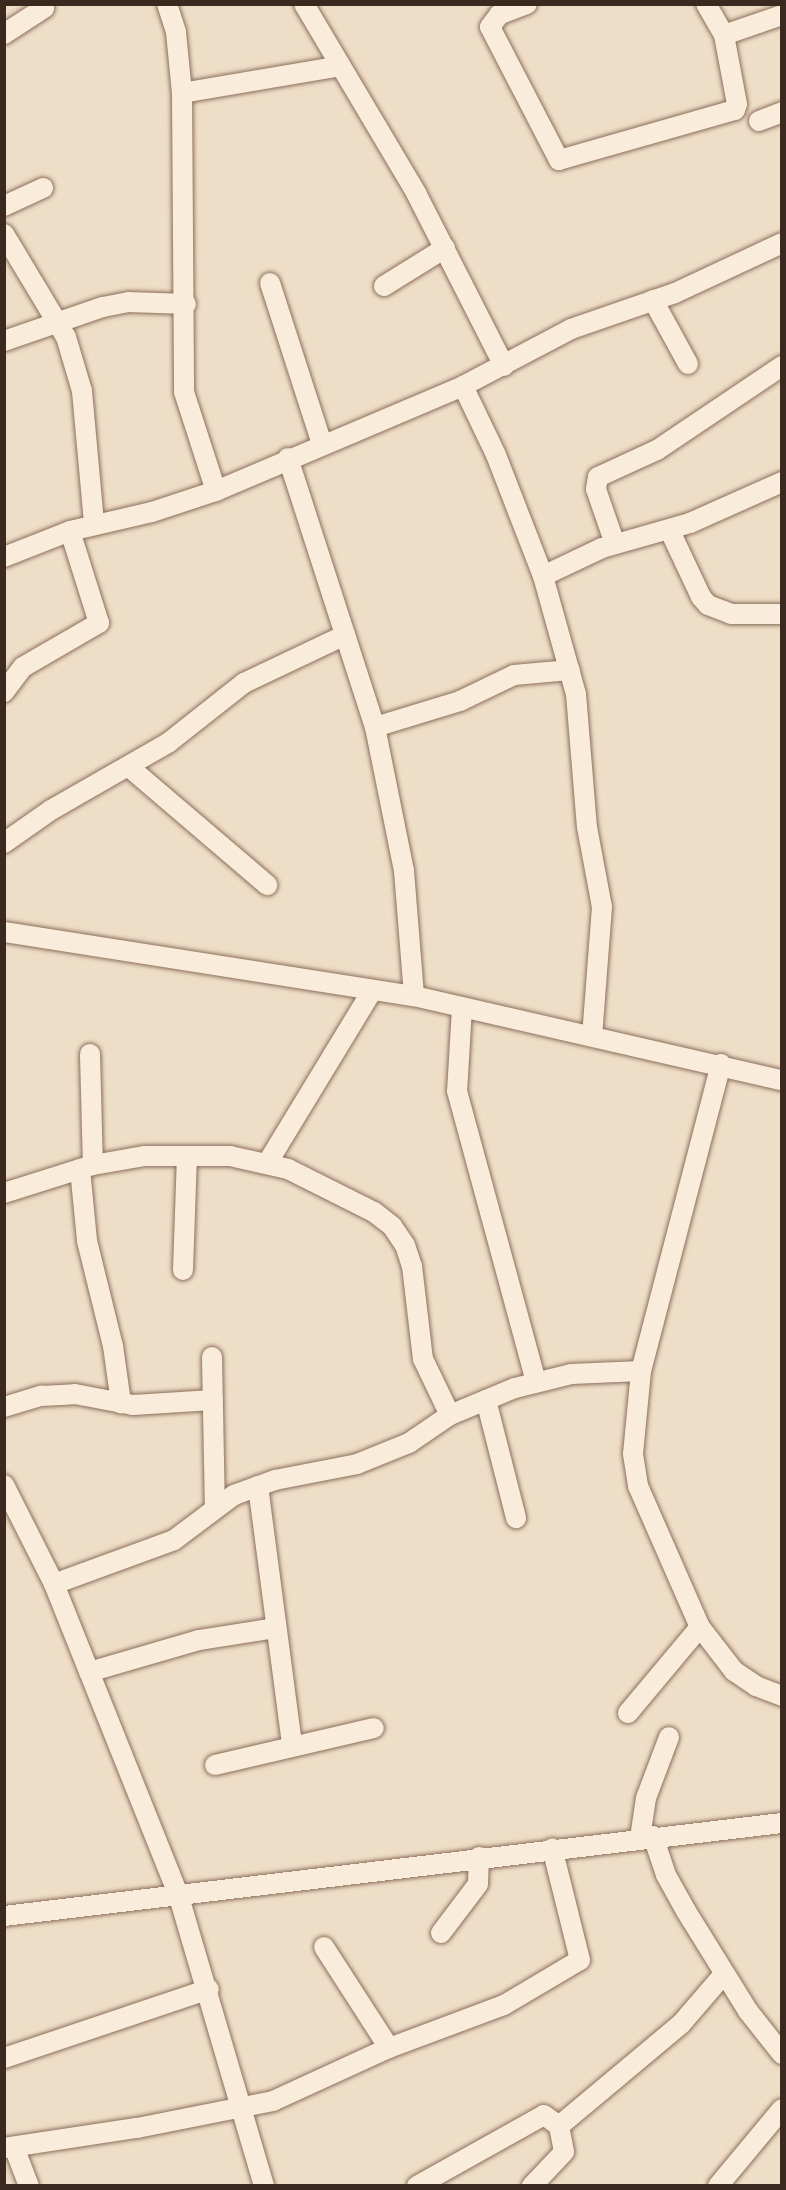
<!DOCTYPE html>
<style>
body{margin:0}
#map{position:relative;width:786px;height:2190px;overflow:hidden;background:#efdec7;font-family:Spectral,serif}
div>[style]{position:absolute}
.roads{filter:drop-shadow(0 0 2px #8b6f5c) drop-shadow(0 0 2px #8b6f5c)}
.minor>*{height:20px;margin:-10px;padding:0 10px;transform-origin:10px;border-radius:10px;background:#f9ecda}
span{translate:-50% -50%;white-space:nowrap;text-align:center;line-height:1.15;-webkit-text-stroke:4.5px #f6e9d7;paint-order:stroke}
.frame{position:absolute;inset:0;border:6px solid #3b2920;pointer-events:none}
</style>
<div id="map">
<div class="roads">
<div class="minor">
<i style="left:167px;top:4px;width:29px;rotate:72deg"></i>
<i style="left:176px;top:32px;width:61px;rotate:84.4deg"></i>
<i style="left:182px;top:93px;width:299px;rotate:89.6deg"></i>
<i style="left:184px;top:392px;width:104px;rotate:72.1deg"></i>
<i style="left:304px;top:4px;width:220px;rotate:59.3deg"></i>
<i style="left:416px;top:193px;width:194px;rotate:63deg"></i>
<i style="left:527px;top:4px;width:30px;rotate:159deg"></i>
<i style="left:499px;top:15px;width:15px;rotate:127deg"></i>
<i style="left:490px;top:27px;width:150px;rotate:62.6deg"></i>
<i style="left:559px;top:160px;width:183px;rotate:-15.9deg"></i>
<i style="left:735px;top:110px;width:6px;rotate:-72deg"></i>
<i style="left:737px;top:104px;width:70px;rotate:-100.7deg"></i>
<i style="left:724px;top:35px;width:36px;rotate:-120deg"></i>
<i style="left:4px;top:34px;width:48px;rotate:-33deg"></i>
<i style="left:724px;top:35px;width:61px;rotate:-19deg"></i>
<i style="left:182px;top:93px;width:161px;rotate:-9.6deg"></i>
<i style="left:759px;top:121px;width:25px;rotate:-21deg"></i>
<i style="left:4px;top:206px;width:43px;rotate:-24.8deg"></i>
<i style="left:4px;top:234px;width:120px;rotate:59deg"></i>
<i style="left:66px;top:337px;width:56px;rotate:73.5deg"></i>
<i style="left:82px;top:391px;width:134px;rotate:84.8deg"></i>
<i style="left:270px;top:283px;width:169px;rotate:72.1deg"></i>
<i style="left:384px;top:286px;width:72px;rotate:-31.9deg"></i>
<i style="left:653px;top:300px;width:73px;rotate:61.3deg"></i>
<i style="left:4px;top:341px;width:105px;rotate:-19deg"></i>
<i style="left:103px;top:307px;width:26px;rotate:-11deg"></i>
<i style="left:129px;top:302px;width:57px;rotate:2deg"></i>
<i style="left:463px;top:386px;width:76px;rotate:64.4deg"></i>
<i style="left:496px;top:455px;width:130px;rotate:68.8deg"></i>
<i style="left:543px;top:576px;width:123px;rotate:74.4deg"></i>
<i style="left:576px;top:694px;width:133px;rotate:85.3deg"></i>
<i style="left:587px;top:827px;width:81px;rotate:79.4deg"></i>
<i style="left:602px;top:907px;width:129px;rotate:94.4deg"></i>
<i style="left:288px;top:458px;width:283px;rotate:72.1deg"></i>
<i style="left:375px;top:727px;width:147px;rotate:78.6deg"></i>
<i style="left:404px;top:871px;width:125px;rotate:85.4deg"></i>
<i style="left:670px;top:531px;width:73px;rotate:64.8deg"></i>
<i style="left:701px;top:597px;width:11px;rotate:49deg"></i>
<i style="left:708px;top:605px;width:25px;rotate:21deg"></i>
<i style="left:731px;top:614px;width:51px"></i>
<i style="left:615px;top:544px;width:58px;rotate:-109.1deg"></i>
<i style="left:596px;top:489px;width:12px;rotate:-81deg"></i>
<i style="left:598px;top:477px;width:65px;rotate:-24.6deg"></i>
<i style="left:657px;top:450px;width:151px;rotate:-33.9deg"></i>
<i style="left:4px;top:557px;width:71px;rotate:-21.5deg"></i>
<i style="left:70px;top:531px;width:84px;rotate:-13deg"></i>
<i style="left:152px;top:512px;width:67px;rotate:-18.2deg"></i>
<i style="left:216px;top:491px;width:268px;rotate:-23deg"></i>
<i style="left:463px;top:386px;width:122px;rotate:-27.8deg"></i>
<i style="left:571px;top:329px;width:110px;rotate:-19.1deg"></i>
<i style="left:675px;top:293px;width:118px;rotate:-25deg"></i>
<i style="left:543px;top:576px;width:65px;rotate:-25.4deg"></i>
<i style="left:602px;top:548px;width:91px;rotate:-15.9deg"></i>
<i style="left:690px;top:523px;width:101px;rotate:-24deg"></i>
<i style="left:4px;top:692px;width:31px;rotate:-53deg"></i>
<i style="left:23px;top:667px;width:88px;rotate:-30.1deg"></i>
<i style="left:99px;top:623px;width:96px;rotate:-107.5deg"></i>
<i style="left:375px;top:727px;width:89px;rotate:-17deg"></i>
<i style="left:460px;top:701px;width:60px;rotate:-25.7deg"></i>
<i style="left:514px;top:675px;width:56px;rotate:-5.1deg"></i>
<i style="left:129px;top:767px;width:182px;rotate:40.5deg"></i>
<i style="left:4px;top:843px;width:57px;rotate:-35.1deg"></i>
<i style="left:51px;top:810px;width:135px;rotate:-29.8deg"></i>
<i style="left:168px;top:743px;width:97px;rotate:-38.3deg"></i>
<i style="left:244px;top:683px;width:112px;rotate:-25.4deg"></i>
<i style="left:4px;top:932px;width:415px;rotate:8.9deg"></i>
<i style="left:414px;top:996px;width:377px;rotate:12.9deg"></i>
<i style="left:462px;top:1008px;width:83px;rotate:93.4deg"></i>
<i style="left:457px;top:1091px;width:301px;rotate:74.8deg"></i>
<i style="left:90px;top:1054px;width:111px;rotate:88.5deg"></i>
<i style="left:721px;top:1064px;width:317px;rotate:104.6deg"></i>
<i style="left:641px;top:1371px;width:83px;rotate:95.5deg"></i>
<i style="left:633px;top:1454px;width:32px;rotate:81deg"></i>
<i style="left:638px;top:1486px;width:154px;rotate:66.3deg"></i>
<i style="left:700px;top:1627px;width:56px;rotate:52.3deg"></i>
<i style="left:734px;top:1671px;width:27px;rotate:34deg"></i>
<i style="left:756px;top:1686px;width:28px;rotate:21deg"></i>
<i style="left:268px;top:1162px;width:200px;rotate:-58.7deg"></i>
<i style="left:80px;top:1169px;width:72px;rotate:84.4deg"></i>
<i style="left:87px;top:1241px;width:108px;rotate:76.1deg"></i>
<i style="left:113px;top:1346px;width:58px;rotate:82deg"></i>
<i style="left:4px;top:1193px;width:93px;rotate:-17.5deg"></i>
<i style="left:93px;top:1165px;width:53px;rotate:-9.8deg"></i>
<i style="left:145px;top:1156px;width:85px"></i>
<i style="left:230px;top:1156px;width:59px;rotate:12.6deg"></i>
<i style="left:288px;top:1169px;width:96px;rotate:26.6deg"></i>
<i style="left:374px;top:1212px;width:23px;rotate:38deg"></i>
<i style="left:392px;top:1226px;width:23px;rotate:56deg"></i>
<i style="left:405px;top:1245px;width:22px;rotate:72deg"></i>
<i style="left:412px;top:1266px;width:94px;rotate:83.3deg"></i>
<i style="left:423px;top:1359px;width:62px;rotate:64.3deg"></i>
<i style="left:183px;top:1270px;width:114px;rotate:-88deg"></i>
<i style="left:212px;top:1357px;width:151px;rotate:88.9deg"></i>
<i style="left:486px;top:1400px;width:122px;rotate:75.7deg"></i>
<i style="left:4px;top:1407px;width:39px;rotate:-17deg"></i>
<i style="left:41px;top:1396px;width:34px;rotate:-3deg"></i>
<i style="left:75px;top:1394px;width:59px;rotate:10.7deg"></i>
<i style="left:133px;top:1405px;width:80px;rotate:-3.6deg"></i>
<i style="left:4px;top:1485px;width:111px;rotate:63.2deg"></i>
<i style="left:54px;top:1584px;width:337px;rotate:68.2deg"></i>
<i style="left:179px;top:1897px;width:301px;rotate:73.6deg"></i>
<i style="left:258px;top:1486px;width:260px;rotate:82.5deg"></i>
<i style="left:54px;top:1584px;width:128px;rotate:-20.1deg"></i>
<i style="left:174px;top:1540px;width:75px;rotate:-36.9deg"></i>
<i style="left:234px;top:1495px;width:44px;rotate:-20.1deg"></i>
<i style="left:275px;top:1480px;width:84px;rotate:-11deg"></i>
<i style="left:357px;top:1464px;width:56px;rotate:-22deg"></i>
<i style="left:409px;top:1443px;width:50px;rotate:-34.3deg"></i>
<i style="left:450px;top:1415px;width:70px;rotate:-22.6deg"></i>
<i style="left:515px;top:1388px;width:58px;rotate:-14deg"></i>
<i style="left:571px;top:1374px;width:70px;rotate:-2.5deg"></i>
<i style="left:89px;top:1672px;width:115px;rotate:-16.2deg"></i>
<i style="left:199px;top:1640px;width:78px;rotate:-8.9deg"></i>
<i style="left:628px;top:1713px;width:112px;rotate:-50.1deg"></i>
<i style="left:215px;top:1765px;width:163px;rotate:-13.1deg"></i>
<i style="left:653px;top:1836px;width:41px;rotate:71.6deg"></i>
<i style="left:666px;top:1875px;width:41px;rotate:60.9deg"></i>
<i style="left:686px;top:1911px;width:118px;rotate:58.2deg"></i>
<i style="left:748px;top:2011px;width:55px;rotate:51.7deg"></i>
<i style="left:640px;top:1838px;width:40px;rotate:-81.5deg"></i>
<i style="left:646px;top:1798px;width:65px;rotate:-69.3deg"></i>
<i style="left:4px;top:1916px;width:784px;rotate:-6.82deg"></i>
<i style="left:441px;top:1933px;width:61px;rotate:-52.9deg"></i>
<i style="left:478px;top:1884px;width:27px;rotate:-88deg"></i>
<i style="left:324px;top:1947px;width:120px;rotate:57.2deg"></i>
<i style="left:4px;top:2058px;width:216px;rotate:-18.6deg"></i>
<i style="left:559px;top:2126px;width:159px;rotate:-39.9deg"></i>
<i style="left:681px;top:2024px;width:66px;rotate:-49.3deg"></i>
<i style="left:14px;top:2147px;width:42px;rotate:69deg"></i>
<i style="left:4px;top:2148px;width:134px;rotate:-8.6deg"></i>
<i style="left:137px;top:2128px;width:139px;rotate:-11.2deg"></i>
<i style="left:273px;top:2101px;width:128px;rotate:-24.6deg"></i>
<i style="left:389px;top:2048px;width:123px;rotate:-20.5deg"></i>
<i style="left:504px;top:2005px;width:88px;rotate:-30.6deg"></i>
<i style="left:580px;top:1960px;width:115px;rotate:-104deg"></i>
<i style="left:417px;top:2186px;width:145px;rotate:-29.2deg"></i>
<i style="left:544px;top:2115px;width:19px;rotate:36deg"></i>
<i style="left:559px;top:2126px;width:26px;rotate:79deg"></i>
<i style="left:564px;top:2152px;width:47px;rotate:133.3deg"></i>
<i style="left:718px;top:2186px;width:100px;rotate:-50.3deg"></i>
</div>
</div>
<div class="frame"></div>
</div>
